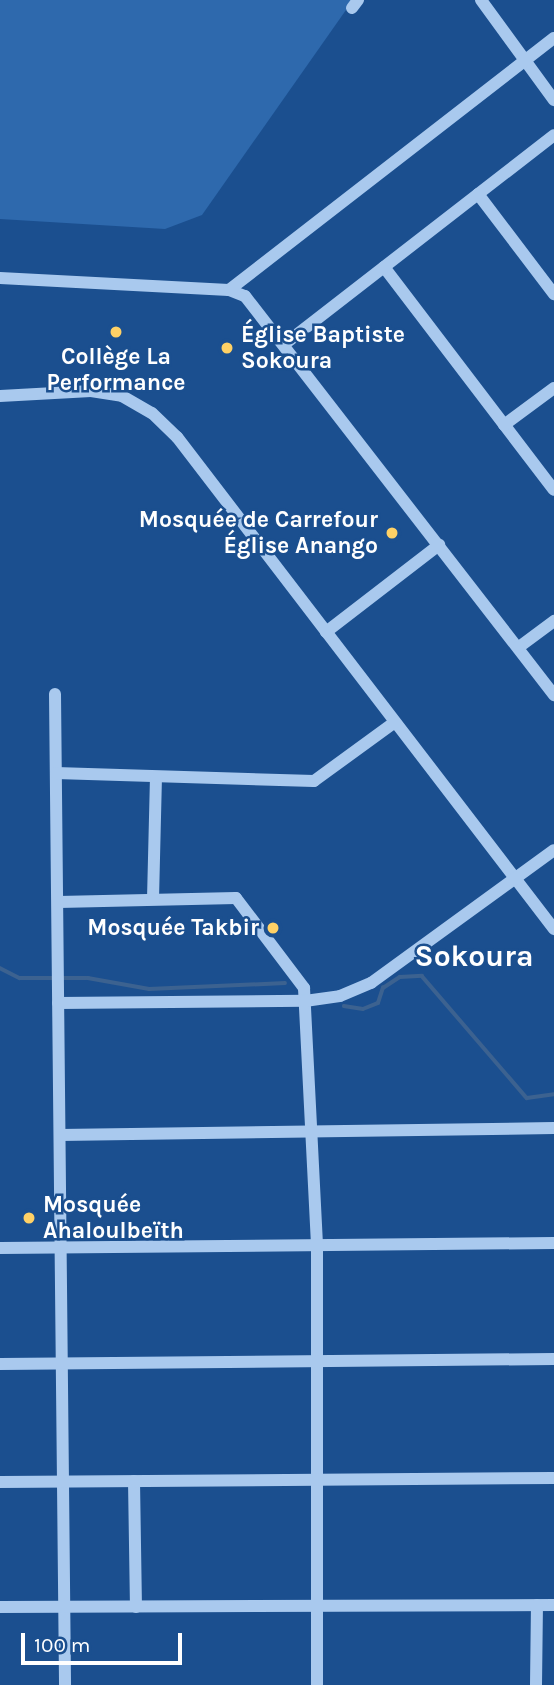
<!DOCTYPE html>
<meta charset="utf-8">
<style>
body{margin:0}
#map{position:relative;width:554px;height:1685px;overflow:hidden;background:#1b4f8f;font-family:Karla,sans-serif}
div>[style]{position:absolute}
.green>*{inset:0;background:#2e69ad}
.stream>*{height:3.5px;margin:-1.75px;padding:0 1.75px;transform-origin:1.75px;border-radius:1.75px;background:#3c6290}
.minor>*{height:12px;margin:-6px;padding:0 6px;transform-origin:6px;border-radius:6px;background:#a9c9ee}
.dots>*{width:19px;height:19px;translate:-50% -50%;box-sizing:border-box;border:4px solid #1b4f8f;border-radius:50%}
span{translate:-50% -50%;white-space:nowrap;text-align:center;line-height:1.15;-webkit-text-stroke:5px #1b4f8f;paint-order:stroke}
.poi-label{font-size:23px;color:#fff;font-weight:700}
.left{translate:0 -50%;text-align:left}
.right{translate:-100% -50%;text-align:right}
.district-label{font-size:30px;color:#fff;font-weight:700}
.scale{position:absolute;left:21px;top:1633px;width:161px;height:32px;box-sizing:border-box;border:4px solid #fff;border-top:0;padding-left:9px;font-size:21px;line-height:24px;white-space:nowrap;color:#fff;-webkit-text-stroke:5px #1b4f8f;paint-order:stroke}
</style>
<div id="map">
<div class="green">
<i style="clip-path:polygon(0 0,353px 0,202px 215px,165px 229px,0 219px)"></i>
</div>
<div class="stream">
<i style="left:0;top:968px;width:22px;rotate:27deg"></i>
<i style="left:20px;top:978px;width:68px"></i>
<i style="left:88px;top:978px;width:62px;rotate:10.2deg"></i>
<i style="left:149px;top:989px;width:136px;rotate:-2.5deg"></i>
<i style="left:344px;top:1006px;width:19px;rotate:9deg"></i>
<i style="left:363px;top:1009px;width:16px;rotate:-22deg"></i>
<i style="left:378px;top:1003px;width:16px;rotate:-72deg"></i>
<i style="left:383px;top:988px;width:20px;rotate:-33deg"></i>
<i style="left:400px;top:977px;width:22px;rotate:-3deg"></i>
<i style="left:422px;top:976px;width:161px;rotate:49.3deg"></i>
<i style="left:527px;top:1098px;width:27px;rotate:-8deg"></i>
</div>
<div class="minor">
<i style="left:481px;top:0;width:124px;rotate:53.9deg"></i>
<i style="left:352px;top:8px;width:10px;rotate:-53deg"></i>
<i style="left:478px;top:194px;width:126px;rotate:52.8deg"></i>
<i style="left:384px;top:267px;width:280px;rotate:52.7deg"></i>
<i style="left:0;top:278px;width:229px;rotate:3deg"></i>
<i style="left:229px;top:290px;width:17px;rotate:21deg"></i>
<i style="left:245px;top:296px;width:505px;rotate:52.24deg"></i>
<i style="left:229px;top:290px;width:411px;rotate:-37.8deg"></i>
<i style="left:286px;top:343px;width:339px;rotate:-37.8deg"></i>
<i style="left:0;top:396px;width:91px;rotate:-3.1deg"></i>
<i style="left:91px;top:391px;width:31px;rotate:9deg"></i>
<i style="left:122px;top:396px;width:34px;rotate:30deg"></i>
<i style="left:152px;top:413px;width:35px;rotate:44deg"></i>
<i style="left:177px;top:437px;width:620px;rotate:52.54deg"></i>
<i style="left:504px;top:425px;width:62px;rotate:-36.5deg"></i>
<i style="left:326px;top:632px;width:143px;rotate:-37.6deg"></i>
<i style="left:519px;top:647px;width:44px;rotate:-36.6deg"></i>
<i style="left:55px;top:694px;width:991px;rotate:89.42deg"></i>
<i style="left:56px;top:773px;width:258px;rotate:1.8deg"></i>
<i style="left:314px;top:781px;width:100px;rotate:-36.1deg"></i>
<i style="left:153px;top:899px;width:120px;rotate:-88.6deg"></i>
<i style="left:59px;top:902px;width:177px;rotate:-1.3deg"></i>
<i style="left:236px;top:898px;width:113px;rotate:52.9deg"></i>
<i style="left:304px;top:988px;width:258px;rotate:87.1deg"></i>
<i style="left:317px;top:1246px;width:439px;rotate:90deg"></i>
<i style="left:58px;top:1003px;width:247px;rotate:-0.5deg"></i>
<i style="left:305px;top:1001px;width:35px;rotate:-8deg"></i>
<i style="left:340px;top:996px;width:34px;rotate:-23deg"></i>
<i style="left:371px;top:983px;width:226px;rotate:-36deg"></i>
<i style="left:60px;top:1135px;width:494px;rotate:-0.8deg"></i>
<i style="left:0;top:1248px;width:554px;rotate:-0.52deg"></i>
<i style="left:0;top:1364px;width:554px;rotate:-0.52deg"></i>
<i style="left:134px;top:1481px;width:126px;rotate:89.1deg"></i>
<i style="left:0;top:1482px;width:554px;rotate:-0.41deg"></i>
<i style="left:0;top:1607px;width:554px;rotate:-0.21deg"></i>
<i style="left:536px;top:1685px;width:80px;rotate:-89.3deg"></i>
</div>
<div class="dots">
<i style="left:116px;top:332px;background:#ffd166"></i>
<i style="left:227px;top:348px;background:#ffd166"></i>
<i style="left:392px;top:533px;background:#ffd166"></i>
<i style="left:273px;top:928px;background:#ffd166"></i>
<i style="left:29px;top:1218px;background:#ffd166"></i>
</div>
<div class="poi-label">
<span class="left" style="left:241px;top:348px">Église Baptiste<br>Sokoura</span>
<span style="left:116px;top:370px">Collège La<br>Performance</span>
<span class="right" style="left:378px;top:533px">Mosquée de Carrefour<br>Église Anango</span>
<span class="right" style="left:259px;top:928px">Mosquée Takbir</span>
<span class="left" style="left:43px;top:1218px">Mosquée<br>Ahaloulbeïth</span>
</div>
<div class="district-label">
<span style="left:474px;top:956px">Sokoura</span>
</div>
<div class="scale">100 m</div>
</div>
